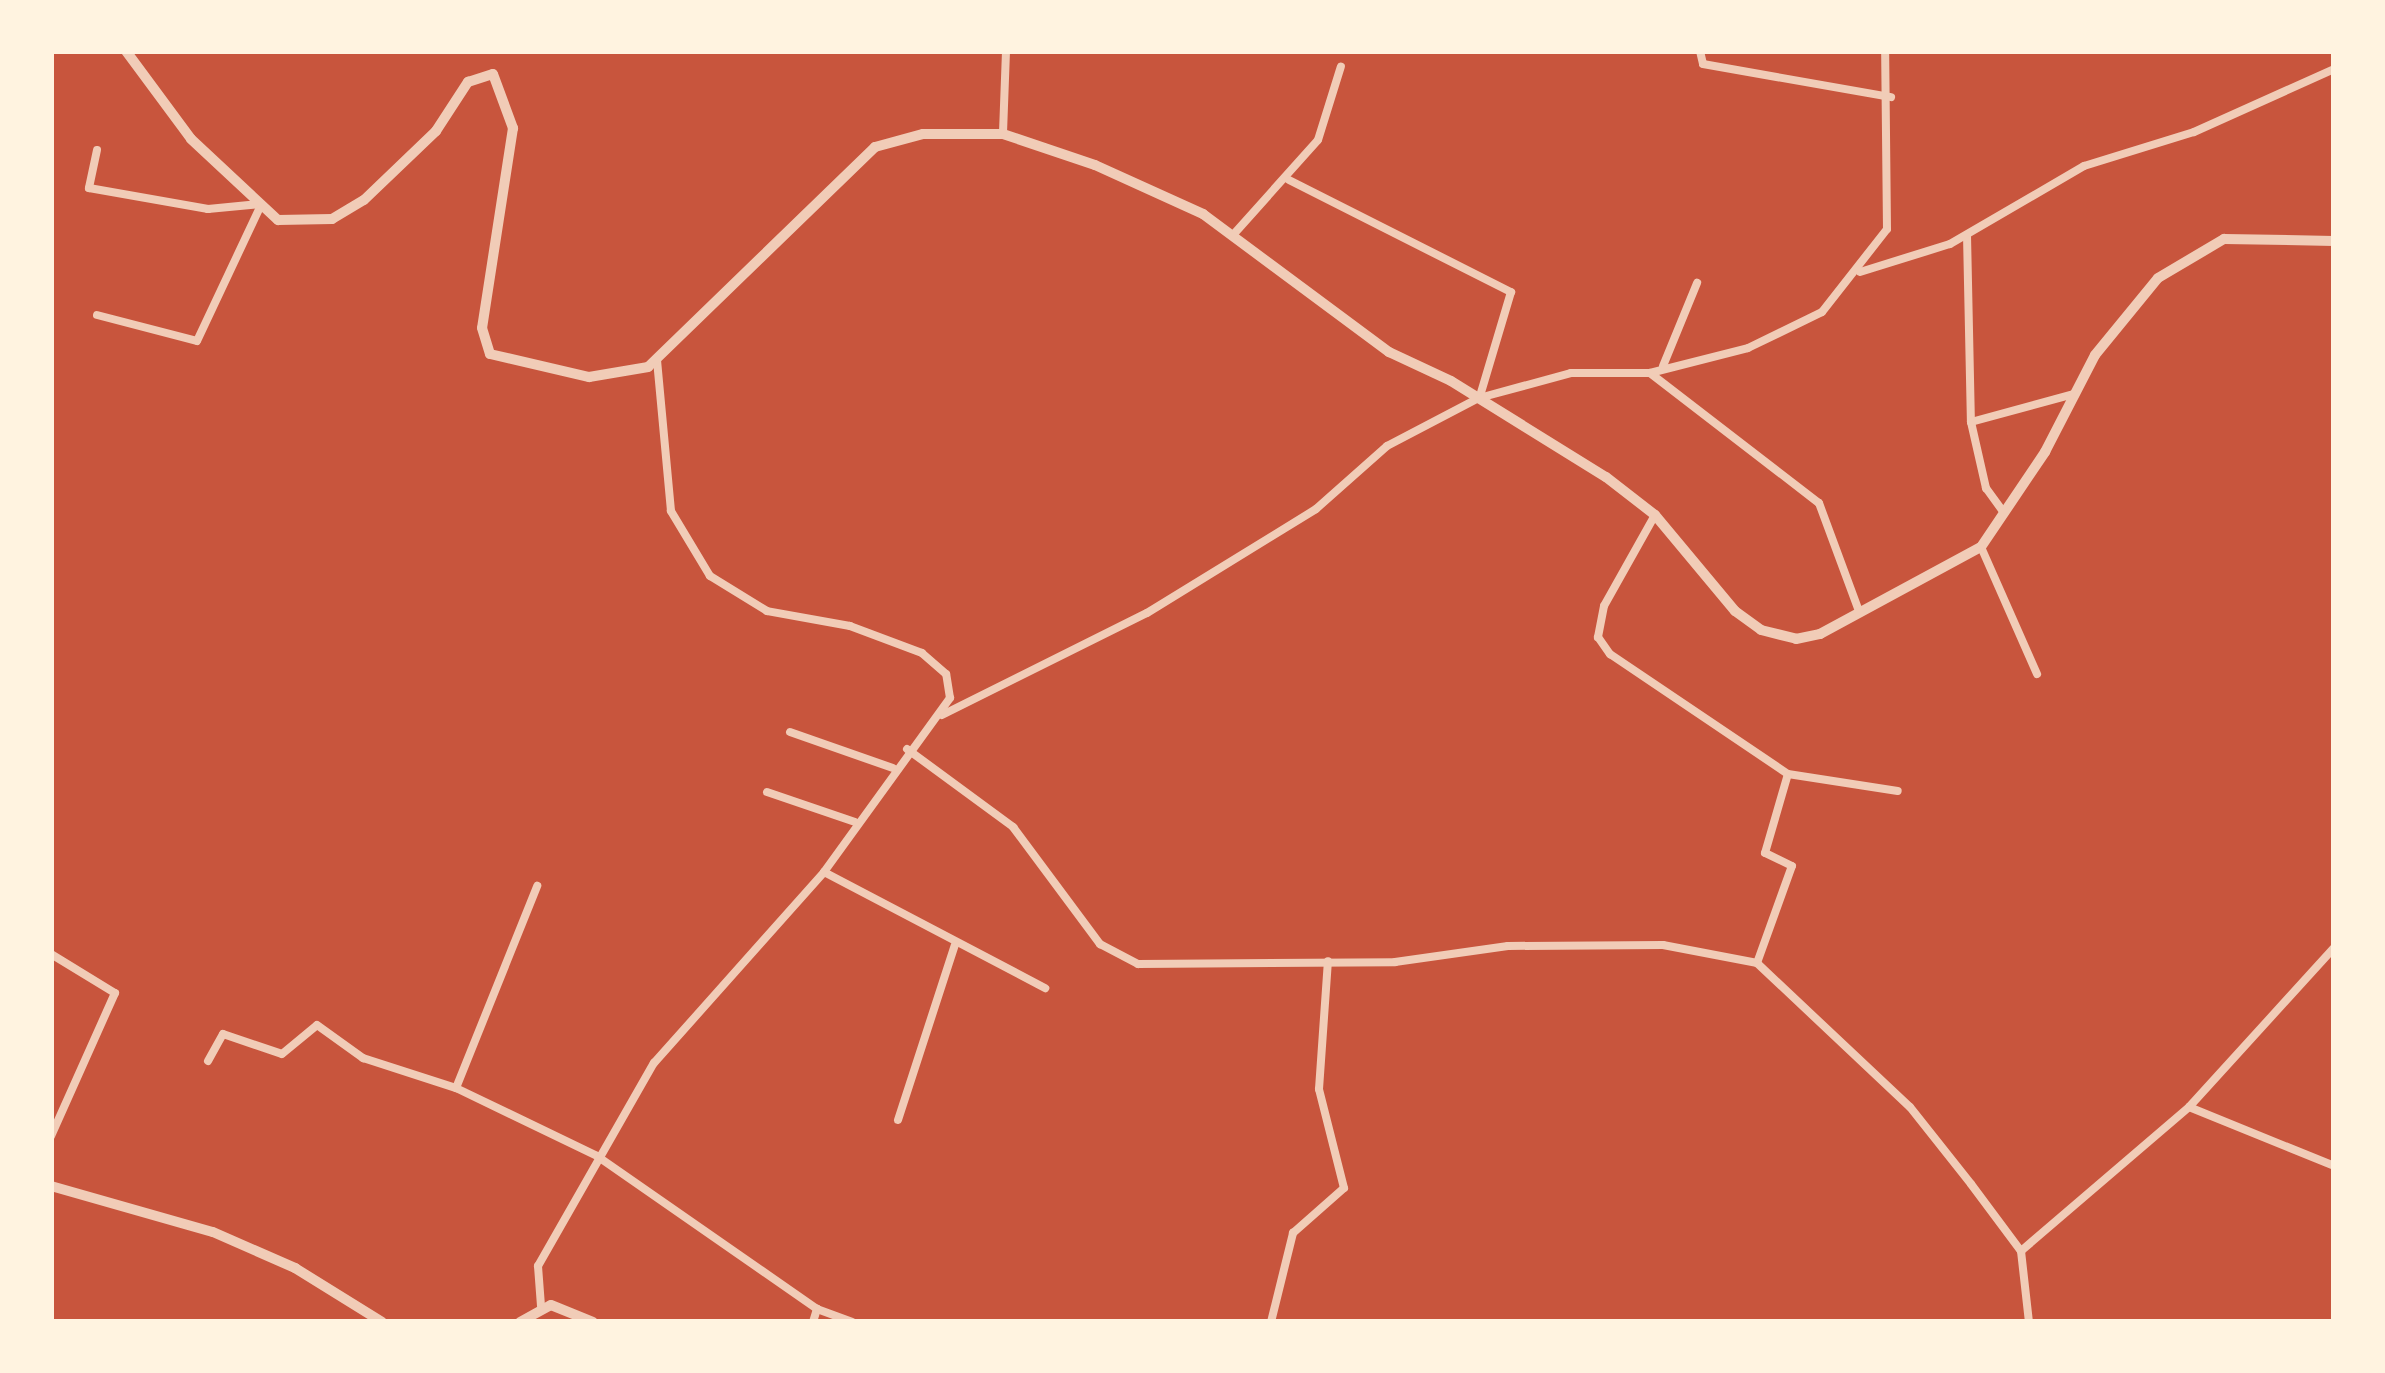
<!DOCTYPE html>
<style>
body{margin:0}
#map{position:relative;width:2385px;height:1373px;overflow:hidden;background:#c8553d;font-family:Signika,sans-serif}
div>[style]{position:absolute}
.minor>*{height:8px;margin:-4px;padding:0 4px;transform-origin:4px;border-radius:4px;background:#f1ccb7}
.tertiary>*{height:10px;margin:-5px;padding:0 5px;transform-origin:5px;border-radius:5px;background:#f1ccb7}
span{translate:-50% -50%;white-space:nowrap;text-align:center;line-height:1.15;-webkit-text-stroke:10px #fff3e0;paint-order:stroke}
.frame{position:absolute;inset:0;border:54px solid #fff3e0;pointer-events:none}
</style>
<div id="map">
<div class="minor">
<i style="left:1700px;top:51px;width:13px;rotate:77deg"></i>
<i style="left:1703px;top:64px;width:191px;rotate:10deg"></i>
<i style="left:1003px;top:133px;width:82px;rotate:-87.9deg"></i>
<i style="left:97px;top:150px;width:39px;rotate:102deg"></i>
<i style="left:89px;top:188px;width:121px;rotate:10deg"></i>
<i style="left:208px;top:209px;width:52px;rotate:-5.5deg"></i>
<i style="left:1289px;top:180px;width:249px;rotate:26.8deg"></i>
<i style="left:1511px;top:292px;width:109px;rotate:106.6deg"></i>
<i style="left:1233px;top:235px;width:127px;rotate:-48.2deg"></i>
<i style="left:1318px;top:140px;width:77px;rotate:-72.7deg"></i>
<i style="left:1967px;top:235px;width:187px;rotate:88.8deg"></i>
<i style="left:1971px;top:422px;width:68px;rotate:77.2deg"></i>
<i style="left:1986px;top:488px;width:31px;rotate:54deg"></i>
<i style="left:1860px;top:272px;width:94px;rotate:-17.3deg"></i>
<i style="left:1950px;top:244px;width:155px;rotate:-30.2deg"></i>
<i style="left:2084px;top:166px;width:115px;rotate:-17.2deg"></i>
<i style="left:2194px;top:132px;width:154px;rotate:-24.2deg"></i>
<i style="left:97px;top:315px;width:103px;rotate:14.6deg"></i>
<i style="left:197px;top:341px;width:150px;rotate:-64.8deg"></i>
<i style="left:1663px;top:366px;width:90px;rotate:-67.7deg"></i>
<i style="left:1650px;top:373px;width:213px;rotate:37.6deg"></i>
<i style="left:1819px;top:503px;width:115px;rotate:69.7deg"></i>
<i style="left:1971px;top:422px;width:107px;rotate:-15.2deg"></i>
<i style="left:1655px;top:515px;width:104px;rotate:119.3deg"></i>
<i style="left:1604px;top:606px;width:32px;rotate:101deg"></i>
<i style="left:1598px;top:637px;width:21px;rotate:55deg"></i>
<i style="left:1610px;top:654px;width:215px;rotate:34deg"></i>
<i style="left:1788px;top:774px;width:111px;rotate:8.8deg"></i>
<i style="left:1981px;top:547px;width:139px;rotate:66.2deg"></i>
<i style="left:942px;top:715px;width:229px;rotate:-26.5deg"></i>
<i style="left:1147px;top:613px;width:198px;rotate:-31.6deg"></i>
<i style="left:1316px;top:509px;width:95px;rotate:-41.6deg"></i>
<i style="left:1387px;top:446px;width:104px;rotate:-27.6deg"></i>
<i style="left:1479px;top:398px;width:95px;rotate:-15.2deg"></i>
<i style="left:1571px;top:373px;width:79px"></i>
<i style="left:1650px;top:373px;width:101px;rotate:-14.3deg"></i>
<i style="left:1748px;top:348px;width:82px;rotate:-25.9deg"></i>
<i style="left:1822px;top:312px;width:105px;rotate:-51.9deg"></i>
<i style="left:1887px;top:229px;width:178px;rotate:-90.6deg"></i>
<i style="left:790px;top:732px;width:109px;rotate:19.3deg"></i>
<i style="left:907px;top:749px;width:132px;rotate:36.3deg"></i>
<i style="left:1013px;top:827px;width:146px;rotate:53.4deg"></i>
<i style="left:1100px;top:944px;width:43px;rotate:27.8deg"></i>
<i style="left:1138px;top:964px;width:257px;rotate:-0.4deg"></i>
<i style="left:1395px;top:962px;width:114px;rotate:-8.1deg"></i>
<i style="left:1508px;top:946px;width:155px;rotate:-0.4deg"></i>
<i style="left:1663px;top:945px;width:96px;rotate:10.8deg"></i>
<i style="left:1757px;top:963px;width:210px;rotate:43.3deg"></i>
<i style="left:1910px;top:1107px;width:98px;rotate:51.6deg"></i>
<i style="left:1971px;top:1184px;width:84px;rotate:53.3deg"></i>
<i style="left:2021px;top:1251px;width:71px;rotate:83.6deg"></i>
<i style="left:767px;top:792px;width:93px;rotate:18.8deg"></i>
<i style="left:824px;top:872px;width:250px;rotate:27.7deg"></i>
<i style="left:51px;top:954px;width:75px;rotate:31.4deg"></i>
<i style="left:115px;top:993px;width:157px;rotate:114.1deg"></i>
<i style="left:1757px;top:963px;width:103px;rotate:-70.2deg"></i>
<i style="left:1792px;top:866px;width:30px;rotate:-154deg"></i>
<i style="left:1765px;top:853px;width:82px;rotate:-73.8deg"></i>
<i style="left:208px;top:1061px;width:31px;rotate:-61deg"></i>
<i style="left:223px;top:1034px;width:62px;rotate:18.7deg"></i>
<i style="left:282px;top:1054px;width:45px;rotate:-39.6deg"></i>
<i style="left:317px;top:1025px;width:57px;rotate:35.7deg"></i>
<i style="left:363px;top:1058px;width:98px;rotate:17.9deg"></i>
<i style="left:456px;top:1088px;width:157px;rotate:25.7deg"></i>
<i style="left:597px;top:1156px;width:268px;rotate:34.8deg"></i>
<i style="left:456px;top:1088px;width:218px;rotate:-68.1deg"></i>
<i style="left:2190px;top:1106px;width:214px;rotate:-47.7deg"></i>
<i style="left:898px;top:1120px;width:184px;rotate:-72deg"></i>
<i style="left:2021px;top:1251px;width:221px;rotate:-40.6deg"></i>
<i style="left:2189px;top:1107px;width:157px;rotate:22.1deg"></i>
<i style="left:541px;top:1306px;width:40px;rotate:-94.3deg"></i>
<i style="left:538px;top:1266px;width:234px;rotate:-60.3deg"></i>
<i style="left:654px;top:1063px;width:256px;rotate:-48.3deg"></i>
<i style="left:824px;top:872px;width:215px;rotate:-54.1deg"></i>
<i style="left:950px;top:698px;width:24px;rotate:-99deg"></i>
<i style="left:946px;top:674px;width:32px;rotate:-139deg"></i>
<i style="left:922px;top:653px;width:77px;rotate:-159.4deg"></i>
<i style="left:850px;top:626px;width:84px;rotate:-169.8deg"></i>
<i style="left:767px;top:611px;width:67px;rotate:-148.4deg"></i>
<i style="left:710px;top:576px;width:76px;rotate:-121deg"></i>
<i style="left:671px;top:511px;width:151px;rotate:-95.3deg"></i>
<i style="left:813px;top:1322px;width:14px;rotate:-73deg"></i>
<i style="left:817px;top:1309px;width:37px;rotate:20deg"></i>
<i style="left:1271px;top:1322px;width:92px;rotate:-76.1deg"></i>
<i style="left:1293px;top:1233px;width:68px;rotate:-41.4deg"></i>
<i style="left:1344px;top:1188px;width:102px;rotate:-104.2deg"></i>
<i style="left:1319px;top:1089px;width:128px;rotate:-86deg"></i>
</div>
<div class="tertiary">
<i style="left:126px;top:51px;width:109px;rotate:53.5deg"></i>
<i style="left:191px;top:139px;width:119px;rotate:43deg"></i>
<i style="left:278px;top:220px;width:54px;rotate:-1.1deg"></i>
<i style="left:332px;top:219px;width:37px;rotate:-31deg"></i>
<i style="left:364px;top:200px;width:100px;rotate:-43.8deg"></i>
<i style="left:436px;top:131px;width:59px;rotate:-56.9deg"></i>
<i style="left:468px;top:82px;width:26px;rotate:-18deg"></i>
<i style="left:493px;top:74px;width:58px;rotate:69.7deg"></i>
<i style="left:513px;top:128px;width:202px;rotate:98.8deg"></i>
<i style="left:482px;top:328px;width:27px;rotate:73deg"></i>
<i style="left:490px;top:354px;width:102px;rotate:13.1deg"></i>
<i style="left:589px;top:377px;width:60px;rotate:-9.6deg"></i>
<i style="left:648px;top:367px;width:316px;rotate:-44.1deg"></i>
<i style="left:875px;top:147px;width:50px;rotate:-15.2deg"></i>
<i style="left:923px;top:134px;width:80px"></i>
<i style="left:1003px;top:134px;width:97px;rotate:18.6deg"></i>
<i style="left:1095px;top:165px;width:119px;rotate:24.4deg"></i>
<i style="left:1203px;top:214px;width:232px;rotate:36.6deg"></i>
<i style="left:1389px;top:352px;width:68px;rotate:25.1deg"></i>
<i style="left:1451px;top:381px;width:182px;rotate:31.8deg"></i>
<i style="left:1606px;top:477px;width:62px;rotate:37.8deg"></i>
<i style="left:1655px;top:515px;width:125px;rotate:50.2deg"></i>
<i style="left:1735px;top:611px;width:32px;rotate:36deg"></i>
<i style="left:1761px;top:630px;width:36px;rotate:14deg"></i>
<i style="left:1796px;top:639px;width:25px;rotate:-12deg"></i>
<i style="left:1820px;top:634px;width:183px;rotate:-28.4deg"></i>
<i style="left:1981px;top:547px;width:115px;rotate:-56deg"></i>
<i style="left:2045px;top:452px;width:109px;rotate:-62.7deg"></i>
<i style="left:2095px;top:355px;width:99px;rotate:-50.7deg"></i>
<i style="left:2158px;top:278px;width:77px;rotate:-30.6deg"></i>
<i style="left:2224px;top:239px;width:110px;rotate:1deg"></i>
<i style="left:51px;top:1186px;width:168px;rotate:15.9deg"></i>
<i style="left:213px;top:1232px;width:90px;rotate:23.7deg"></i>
<i style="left:295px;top:1268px;width:102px;rotate:31.8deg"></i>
<i style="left:520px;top:1322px;width:35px;rotate:-29deg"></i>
<i style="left:551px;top:1305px;width:45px;rotate:22deg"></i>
</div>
<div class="frame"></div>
</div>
